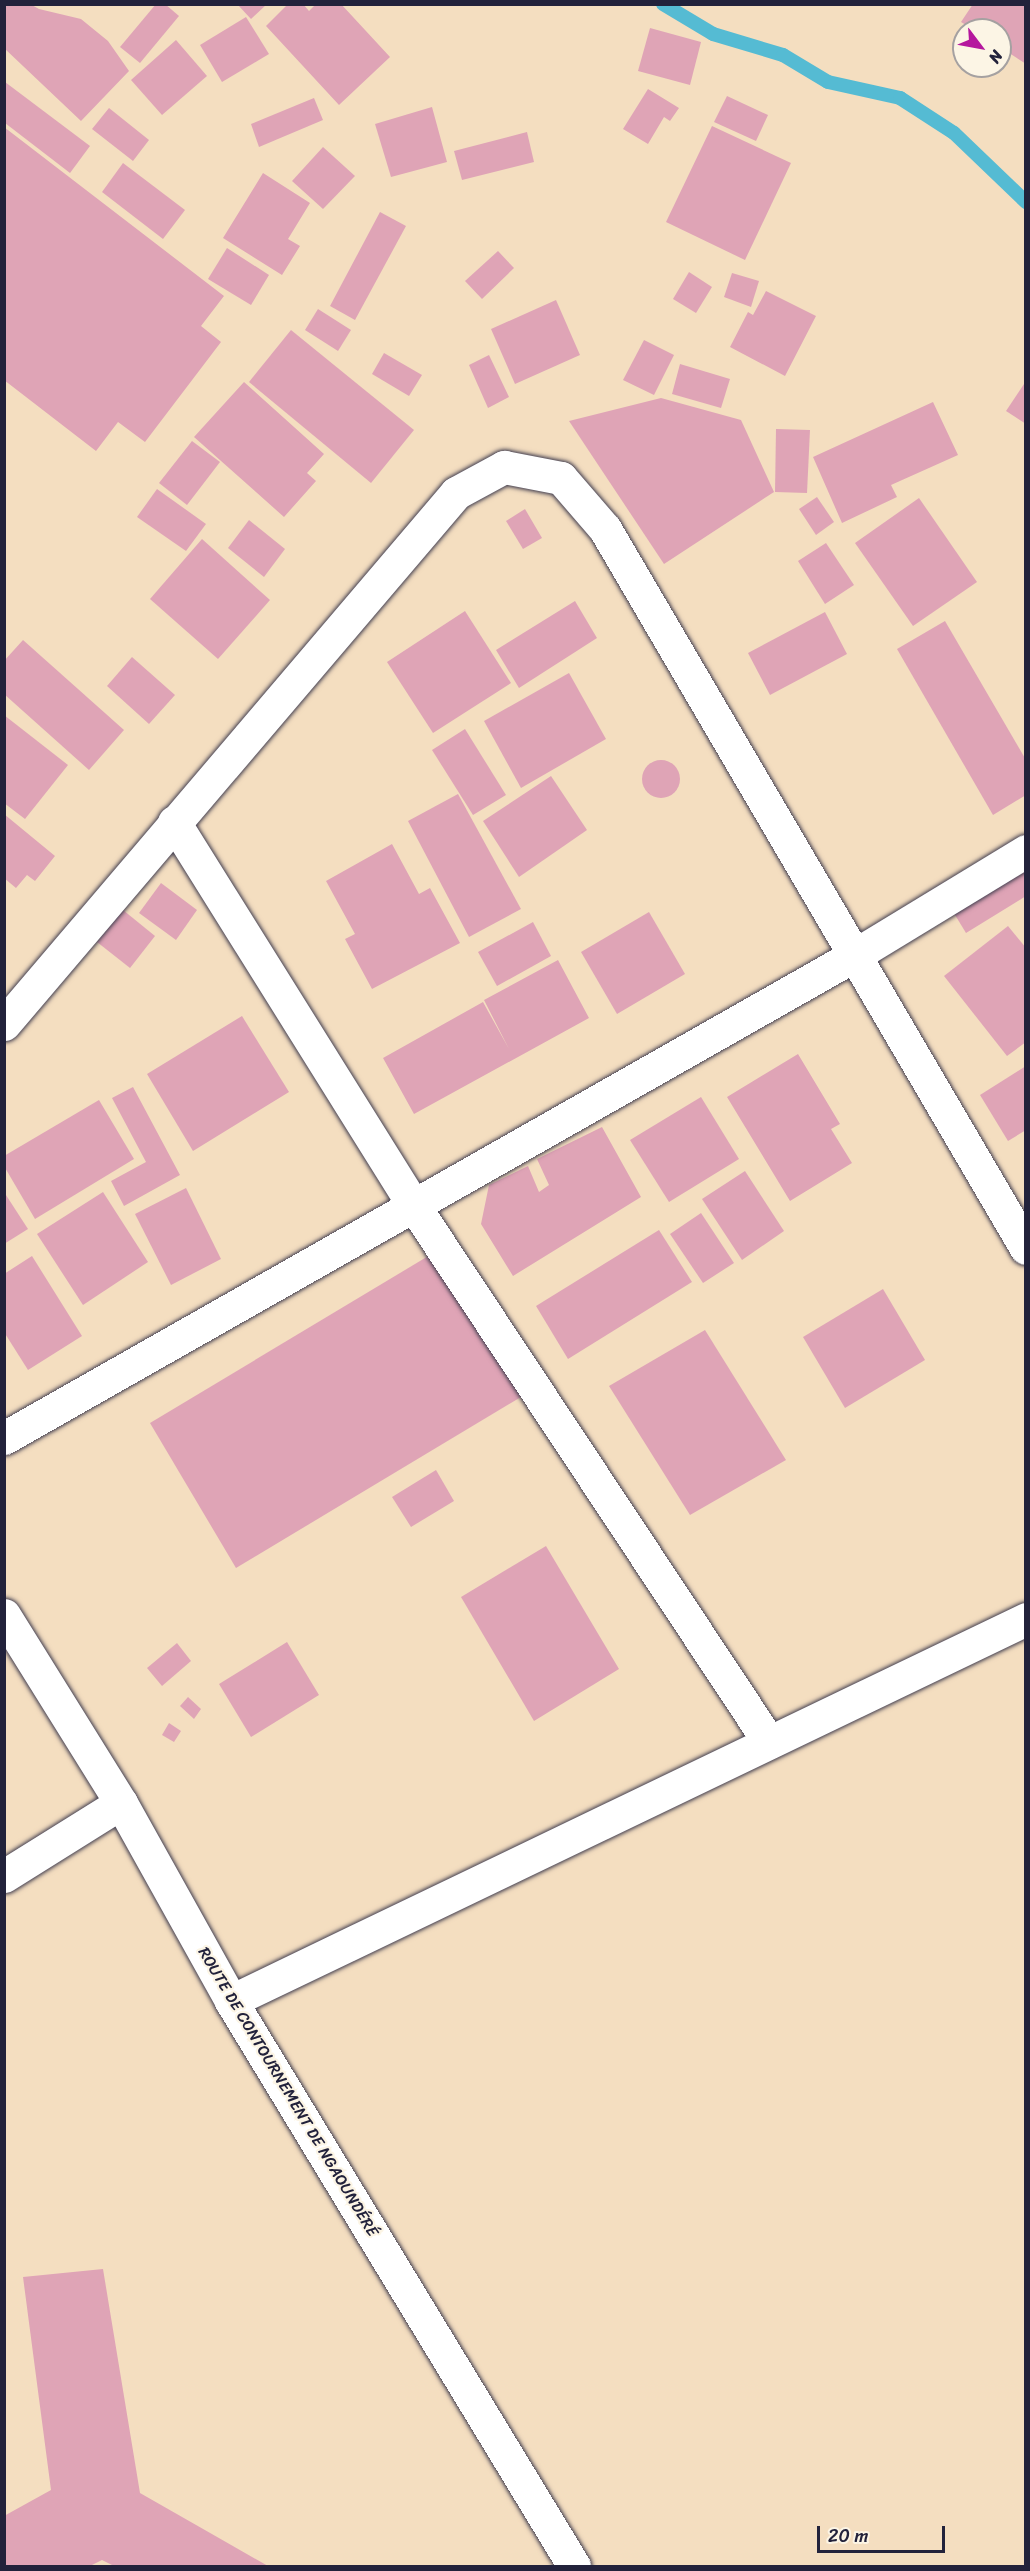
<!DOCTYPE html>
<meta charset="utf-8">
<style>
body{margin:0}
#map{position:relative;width:1030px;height:2571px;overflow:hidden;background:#f4dec0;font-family:Sriracha,sans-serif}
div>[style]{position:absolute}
.stream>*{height:14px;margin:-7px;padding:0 7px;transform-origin:7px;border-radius:7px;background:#55bbd3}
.building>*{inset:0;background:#dfa4b6}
.round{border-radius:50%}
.roads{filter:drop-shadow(0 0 2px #423e4f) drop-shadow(0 0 2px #423e4f)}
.minor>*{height:33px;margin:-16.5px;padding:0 16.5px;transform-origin:16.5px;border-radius:16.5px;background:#fff}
.tertiary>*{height:33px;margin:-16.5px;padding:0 16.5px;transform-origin:16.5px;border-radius:16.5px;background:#fff}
span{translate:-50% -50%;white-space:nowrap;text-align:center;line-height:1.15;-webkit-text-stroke:4.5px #fcf5e5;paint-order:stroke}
.street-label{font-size:16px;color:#22223b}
.frame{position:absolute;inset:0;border:6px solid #22223b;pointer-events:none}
.north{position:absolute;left:952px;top:18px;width:60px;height:60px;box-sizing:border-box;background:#fcf5e5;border:2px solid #a5a1a1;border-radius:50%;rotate:122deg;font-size:16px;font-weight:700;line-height:24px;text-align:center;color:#22223b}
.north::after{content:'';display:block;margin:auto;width:21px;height:27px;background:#b5179e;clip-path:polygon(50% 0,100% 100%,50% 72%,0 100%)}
.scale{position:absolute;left:817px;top:2526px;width:128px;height:27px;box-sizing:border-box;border:3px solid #22223b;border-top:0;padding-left:8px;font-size:18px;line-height:21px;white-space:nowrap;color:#22223b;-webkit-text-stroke:4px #fcf5e5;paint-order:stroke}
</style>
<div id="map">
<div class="stream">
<i style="left:663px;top:4px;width:58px;rotate:31deg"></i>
<i style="left:713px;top:34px;width:73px;rotate:16.7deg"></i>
<i style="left:783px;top:55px;width:52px;rotate:31deg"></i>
<i style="left:828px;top:82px;width:74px;rotate:12.5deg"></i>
<i style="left:900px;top:98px;width:64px;rotate:32.9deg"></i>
<i style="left:954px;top:133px;width:100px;rotate:43.8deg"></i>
</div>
<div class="building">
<i style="clip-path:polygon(7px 4px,30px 4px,39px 9px,81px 19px,108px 41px,129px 71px,81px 121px,4px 48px,4px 6px)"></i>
<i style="clip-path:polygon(156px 4px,165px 4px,179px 16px,140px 63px,120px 47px)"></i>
<i style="clip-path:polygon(237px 4px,267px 4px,251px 19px)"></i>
<i style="clip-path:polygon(288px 4px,303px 4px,309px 11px,316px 4px,341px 4px,390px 57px,339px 105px,266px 26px)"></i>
<i style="clip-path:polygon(973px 4px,1026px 4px,1026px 64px,1000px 47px,1000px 30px,974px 30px,961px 22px)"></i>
<i style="clip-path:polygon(246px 17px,269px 54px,222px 82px,200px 45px)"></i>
<i style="clip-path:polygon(650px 28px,701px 42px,690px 85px,638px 71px)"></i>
<i style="clip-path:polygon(176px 40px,207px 76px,162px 115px,131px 80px)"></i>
<i style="clip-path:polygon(5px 82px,90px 146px,70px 173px,5px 123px)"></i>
<i style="clip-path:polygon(648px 89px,679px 108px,670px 121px,664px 117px,648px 144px,623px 129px)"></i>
<i style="clip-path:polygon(727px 96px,768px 115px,756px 141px,714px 122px)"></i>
<i style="clip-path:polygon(314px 98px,323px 120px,259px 147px,251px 124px)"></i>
<i style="clip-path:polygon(432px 107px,447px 162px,391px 177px,375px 124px)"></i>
<i style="clip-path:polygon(109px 108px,149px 140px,133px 161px,92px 129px)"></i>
<i style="clip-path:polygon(712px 126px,791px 163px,745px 260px,666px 222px)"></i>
<i style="clip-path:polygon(4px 127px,224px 296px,201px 326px,221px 342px,145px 442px,118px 422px,96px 451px,4px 380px)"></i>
<i style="clip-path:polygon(527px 132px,534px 162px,462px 180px,454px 151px)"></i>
<i style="clip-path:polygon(323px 147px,355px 176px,323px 209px,292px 181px)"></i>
<i style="clip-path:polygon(123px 163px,185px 210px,163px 239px,102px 192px)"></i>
<i style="clip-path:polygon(263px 173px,310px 203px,288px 239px,300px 246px,282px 275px,223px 238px)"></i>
<i style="clip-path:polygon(380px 212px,406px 226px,355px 320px,330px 306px)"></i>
<i style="clip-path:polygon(227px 248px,269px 275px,251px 305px,208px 279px)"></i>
<i style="clip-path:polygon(498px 251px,514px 268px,482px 299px,465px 281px)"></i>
<i style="clip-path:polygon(689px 272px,712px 287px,696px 313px,673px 299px)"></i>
<i style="clip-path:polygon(732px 273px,759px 281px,751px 307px,724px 297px)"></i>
<i style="clip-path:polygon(766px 291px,816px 316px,785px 376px,730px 347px,748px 312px,753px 315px)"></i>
<i style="clip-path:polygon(556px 300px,580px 355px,515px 384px,491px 329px)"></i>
<i style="clip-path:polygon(318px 309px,351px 330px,338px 351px,305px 330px)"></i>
<i style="clip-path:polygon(291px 330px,414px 430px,371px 483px,249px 382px)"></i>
<i style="clip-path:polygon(644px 340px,674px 355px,654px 395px,623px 380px)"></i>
<i style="clip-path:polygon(384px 353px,422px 375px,409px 396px,372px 374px)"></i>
<i style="clip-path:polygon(489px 355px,509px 397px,488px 408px,469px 365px)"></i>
<i style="clip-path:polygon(680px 364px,730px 379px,721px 408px,672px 394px)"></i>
<i style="clip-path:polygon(1026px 381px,1026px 424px,1006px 411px)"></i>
<i style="clip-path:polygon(244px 382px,324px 454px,307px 473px,316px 481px,284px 517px,194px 437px)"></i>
<i style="clip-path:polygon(661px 398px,741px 420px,774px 492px,664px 564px,569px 421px)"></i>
<i style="clip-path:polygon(933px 402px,958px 455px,891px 485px,897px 497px,842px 523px,813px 457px)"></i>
<i style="clip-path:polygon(776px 429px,810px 430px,807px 493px,775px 492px)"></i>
<i style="clip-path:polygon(192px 441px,220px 462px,187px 505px,159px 483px)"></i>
<i style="clip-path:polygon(157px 489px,206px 524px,186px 551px,137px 517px)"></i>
<i style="clip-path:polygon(817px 497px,834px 522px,816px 535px,799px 509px)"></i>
<i style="clip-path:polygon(919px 498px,977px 582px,913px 626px,855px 543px)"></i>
<i style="clip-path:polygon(525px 509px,542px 538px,523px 549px,506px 521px)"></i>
<i style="clip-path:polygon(249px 520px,285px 549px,264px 577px,228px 548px)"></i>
<i style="clip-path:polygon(202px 539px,270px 600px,218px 659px,150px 599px)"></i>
<i style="clip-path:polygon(826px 543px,854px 585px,825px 604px,798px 561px)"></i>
<i style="clip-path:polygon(575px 601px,597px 638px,519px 688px,496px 650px)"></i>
<i style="clip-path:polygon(465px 611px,511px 683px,433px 733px,387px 662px)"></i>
<i style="clip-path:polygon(825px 612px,847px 654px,770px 695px,748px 653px)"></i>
<i style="clip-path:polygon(945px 621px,1026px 760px,1026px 795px,993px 815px,897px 649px)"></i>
<i style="clip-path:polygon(23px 640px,124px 730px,89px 770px,4px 694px,4px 661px)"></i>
<i style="clip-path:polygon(132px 657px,175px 695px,149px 724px,107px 686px)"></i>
<i style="clip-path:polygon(569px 673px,606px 739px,521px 788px,484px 721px)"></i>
<i style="clip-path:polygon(4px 715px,68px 765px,25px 819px,4px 803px)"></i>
<i style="clip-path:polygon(465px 729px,506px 795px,473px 815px,432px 750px)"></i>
<i class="round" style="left:642px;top:760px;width:38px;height:38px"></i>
<i style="clip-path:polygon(551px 776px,587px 830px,519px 877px,483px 821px)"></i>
<i style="clip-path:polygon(458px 794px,521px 909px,469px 937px,408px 821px)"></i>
<i style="clip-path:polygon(4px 814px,55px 856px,35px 881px,27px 875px,16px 888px,4px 878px)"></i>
<i style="clip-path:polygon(392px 844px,419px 894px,430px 888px,460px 943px,372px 989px,345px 939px,355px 934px,326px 881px)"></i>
<i style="clip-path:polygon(1026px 865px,1026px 896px,966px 933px,952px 910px)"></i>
<i style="clip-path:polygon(161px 883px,197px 910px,176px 940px,139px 913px)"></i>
<i style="clip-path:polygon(123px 910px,155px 936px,130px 968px,97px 942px)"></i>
<i style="clip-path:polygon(649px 912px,685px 974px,617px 1014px,581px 952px)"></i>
<i style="clip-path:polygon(533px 922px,551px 956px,497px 986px,478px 952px)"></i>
<i style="clip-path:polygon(1008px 926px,1026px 948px,1026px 1042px,1007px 1056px,944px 976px)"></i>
<i style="clip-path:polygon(558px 960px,589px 1018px,414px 1114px,383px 1058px,483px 1002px,509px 1049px,484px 1000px)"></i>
<i style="clip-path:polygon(242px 1016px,289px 1092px,193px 1151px,147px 1074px)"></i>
<i style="clip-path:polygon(798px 1054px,840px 1124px,831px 1129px,852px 1163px,790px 1201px,727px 1097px)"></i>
<i style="clip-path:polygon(1026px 1066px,1026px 1130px,1008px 1141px,980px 1095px)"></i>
<i style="clip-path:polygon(133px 1087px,180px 1175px,124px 1206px,111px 1181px,146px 1162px,112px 1098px)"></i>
<i style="clip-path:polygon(701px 1097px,739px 1159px,669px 1202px,630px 1140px)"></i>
<i style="clip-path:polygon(99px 1100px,134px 1159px,35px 1219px,4px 1166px,4px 1156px)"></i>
<i style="clip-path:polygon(602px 1127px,641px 1197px,513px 1276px,481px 1224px,489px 1185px,528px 1166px,539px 1192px,549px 1185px,537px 1159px)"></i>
<i style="clip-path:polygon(745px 1171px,784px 1231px,742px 1260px,702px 1199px)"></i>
<i style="clip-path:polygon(186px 1188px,221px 1259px,171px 1285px,135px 1214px)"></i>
<i style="clip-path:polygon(4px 1192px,28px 1229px,4px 1244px)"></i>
<i style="clip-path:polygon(103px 1192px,148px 1262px,83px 1305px,37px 1234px)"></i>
<i style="clip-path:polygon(701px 1213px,734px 1263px,703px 1283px,670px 1234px)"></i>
<i style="clip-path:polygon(659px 1230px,692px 1282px,568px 1359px,536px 1306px)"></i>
<i style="clip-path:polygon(435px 1252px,521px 1397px,236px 1568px,150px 1423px)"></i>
<i style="clip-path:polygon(32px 1256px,82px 1336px,28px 1370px,4px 1332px,4px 1274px)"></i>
<i style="clip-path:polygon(883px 1289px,925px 1360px,845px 1408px,803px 1337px)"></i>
<i style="clip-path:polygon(705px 1330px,786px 1460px,690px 1515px,609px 1386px)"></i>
<i style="clip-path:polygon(436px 1470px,454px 1501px,411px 1527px,392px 1497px)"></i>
<i style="clip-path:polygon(546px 1546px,619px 1669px,534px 1721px,461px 1597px)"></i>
<i style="clip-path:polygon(287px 1642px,319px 1695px,251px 1737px,219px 1684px)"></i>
<i style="clip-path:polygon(177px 1643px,191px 1661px,162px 1686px,147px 1668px)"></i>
<i style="clip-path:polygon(188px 1697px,201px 1709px,194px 1719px,180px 1706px)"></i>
<i style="clip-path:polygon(169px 1723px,181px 1731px,174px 1742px,162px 1735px)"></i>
<i style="clip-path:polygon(103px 2269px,140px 2493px,268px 2566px,114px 2566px,102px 2560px,90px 2566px,4px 2566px,4px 2516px,51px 2490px,23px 2277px)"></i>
</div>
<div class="roads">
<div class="minor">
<i style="left:174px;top:822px;width:453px;rotate:58deg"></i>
<i style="left:414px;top:1206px;width:643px;rotate:56.48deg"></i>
<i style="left:4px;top:1024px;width:697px;rotate:-49.59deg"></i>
<i style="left:456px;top:493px;width:55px;rotate:-28.4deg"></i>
<i style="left:504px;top:467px;width:58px;rotate:10.9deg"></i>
<i style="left:561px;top:478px;width:67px;rotate:49.2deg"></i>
<i style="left:605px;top:529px;width:833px;rotate:59.65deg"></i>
<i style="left:4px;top:1438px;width:979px;rotate:-29.58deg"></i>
<i style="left:855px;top:955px;width:200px;rotate:-31.3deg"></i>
<i style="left:4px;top:1876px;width:138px;rotate:-32deg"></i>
<i style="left:231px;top:2001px;width:882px;rotate:-25.66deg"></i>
</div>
<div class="tertiary">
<i style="left:4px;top:1615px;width:221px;rotate:58.1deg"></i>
<i style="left:121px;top:1803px;width:227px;rotate:60.9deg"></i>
<i style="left:231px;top:2001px;width:661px;rotate:58.74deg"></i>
</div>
</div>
<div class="street-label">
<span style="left:288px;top:2092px;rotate:59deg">ROUTE DE CONTOURNEMENT DE NGAOUNDÉRÉ</span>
</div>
<div class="frame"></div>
<div class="north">N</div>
<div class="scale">20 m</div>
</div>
